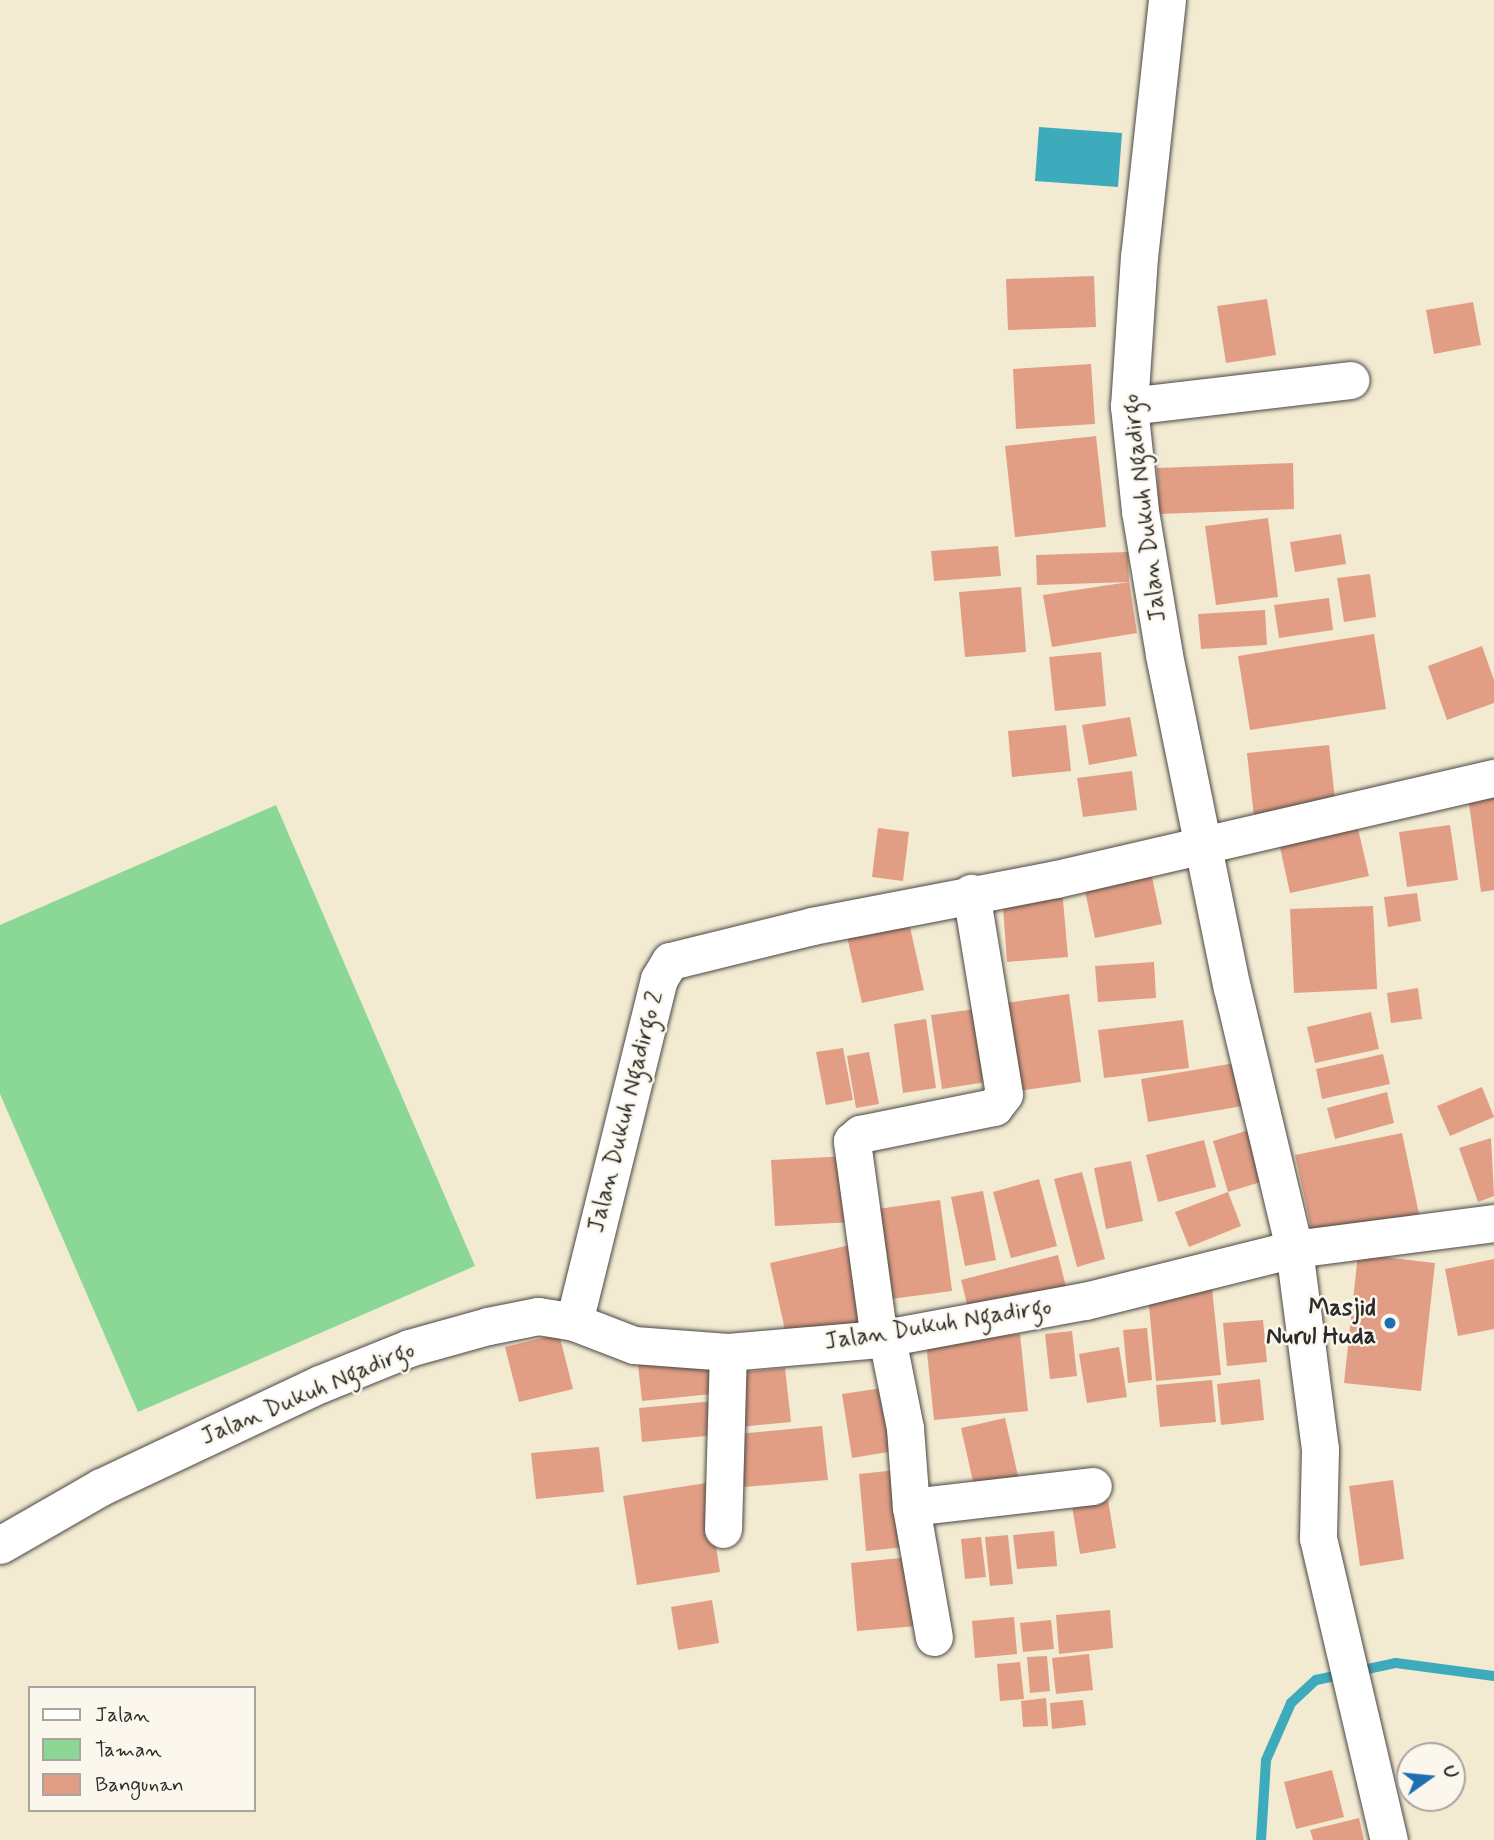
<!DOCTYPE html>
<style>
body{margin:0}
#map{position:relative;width:1494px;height:1840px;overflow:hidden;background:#f3ead2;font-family:Mynerve,sans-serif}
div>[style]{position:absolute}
.green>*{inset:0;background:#8bd896}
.water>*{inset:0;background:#3eabbd}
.stream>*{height:10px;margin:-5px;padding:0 5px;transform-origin:5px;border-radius:5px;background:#3eabbd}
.building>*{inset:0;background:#e19e84}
.roads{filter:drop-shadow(0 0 2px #494844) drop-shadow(0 0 2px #494844)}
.minor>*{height:37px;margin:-18.5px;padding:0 18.5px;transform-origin:18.5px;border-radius:18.5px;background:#fff}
.dots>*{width:19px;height:19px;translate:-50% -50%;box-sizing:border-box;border:4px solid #fbf7ec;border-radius:50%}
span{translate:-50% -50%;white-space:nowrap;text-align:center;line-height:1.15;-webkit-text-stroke:5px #fbf7ec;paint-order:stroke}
.street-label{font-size:24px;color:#2b2b2b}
.poi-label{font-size:24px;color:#2b2b2b;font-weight:700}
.right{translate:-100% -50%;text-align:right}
.legend{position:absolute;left:28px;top:1686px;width:228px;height:126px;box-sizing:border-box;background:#fbf7ec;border:2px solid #a8a59f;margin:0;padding:9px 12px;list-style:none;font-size:21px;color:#2b2b2b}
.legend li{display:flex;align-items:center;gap:14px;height:35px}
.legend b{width:35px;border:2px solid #a8a59f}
.north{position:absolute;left:1396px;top:1742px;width:70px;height:70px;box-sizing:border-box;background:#fbf7ec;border:2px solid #a8a59f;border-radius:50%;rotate:75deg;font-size:19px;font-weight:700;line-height:28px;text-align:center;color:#2b2b2b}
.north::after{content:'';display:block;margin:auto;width:24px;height:32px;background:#1f6fb2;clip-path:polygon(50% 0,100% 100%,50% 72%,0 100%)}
</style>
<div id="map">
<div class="green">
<i style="clip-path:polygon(276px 805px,475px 1266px,138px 1412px,0 1094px,0 925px)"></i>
</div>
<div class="water">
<i style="clip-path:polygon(1039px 127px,1122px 133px,1118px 187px,1035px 181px)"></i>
</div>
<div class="stream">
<i style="left:1261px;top:1840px;width:80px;rotate:-86.4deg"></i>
<i style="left:1266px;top:1760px;width:62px;rotate:-66.3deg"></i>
<i style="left:1291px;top:1703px;width:34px;rotate:-43deg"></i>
<i style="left:1316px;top:1680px;width:82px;rotate:-12deg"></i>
<i style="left:1396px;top:1663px;width:99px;rotate:7.6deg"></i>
</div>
<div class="building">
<i style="clip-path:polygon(1094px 276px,1096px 327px,1008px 330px,1006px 279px)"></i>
<i style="clip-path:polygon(1267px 299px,1276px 355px,1226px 363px,1217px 306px)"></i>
<i style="clip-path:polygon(1473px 302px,1481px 345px,1434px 354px,1426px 310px)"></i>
<i style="clip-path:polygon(1091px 364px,1095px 424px,1016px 429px,1013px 369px)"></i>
<i style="clip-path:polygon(1096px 436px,1106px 527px,1015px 537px,1005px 446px)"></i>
<i style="clip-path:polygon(1293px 463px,1294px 509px,1159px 514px,1157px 468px)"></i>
<i style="clip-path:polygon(1268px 518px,1278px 597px,1216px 605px,1205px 526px)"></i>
<i style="clip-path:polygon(1341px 534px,1346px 564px,1295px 572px,1290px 542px)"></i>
<i style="clip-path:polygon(998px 546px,1001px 576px,934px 581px,931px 551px)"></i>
<i style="clip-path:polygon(1128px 552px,1129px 582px,1037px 585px,1036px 555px)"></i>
<i style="clip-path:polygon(1370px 574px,1376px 617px,1344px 622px,1337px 578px)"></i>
<i style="clip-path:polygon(1129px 582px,1137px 633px,1052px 647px,1043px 595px)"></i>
<i style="clip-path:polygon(1021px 587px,1026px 652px,965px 657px,959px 592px)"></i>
<i style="clip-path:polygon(1329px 598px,1333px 630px,1279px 638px,1274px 605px)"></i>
<i style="clip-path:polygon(1265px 610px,1267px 645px,1201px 649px,1198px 614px)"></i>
<i style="clip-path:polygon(1374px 634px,1386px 709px,1250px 730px,1238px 656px)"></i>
<i style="clip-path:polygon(1482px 646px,1494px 680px,1494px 703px,1447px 720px,1428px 666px)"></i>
<i style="clip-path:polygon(1101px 652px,1106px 706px,1055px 711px,1049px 657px)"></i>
<i style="clip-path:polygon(1130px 717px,1137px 756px,1089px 765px,1082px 725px)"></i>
<i style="clip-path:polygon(1066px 725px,1071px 771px,1012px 777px,1008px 731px)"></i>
<i style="clip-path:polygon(1329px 745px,1336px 809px,1254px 817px,1247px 753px)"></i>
<i style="clip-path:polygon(1132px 771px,1137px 810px,1083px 817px,1077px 778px)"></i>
<i style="clip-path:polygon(1494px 793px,1494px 890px,1481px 892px,1468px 796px)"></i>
<i style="clip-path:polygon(1356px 820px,1369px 876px,1290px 893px,1278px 838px)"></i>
<i style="clip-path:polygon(1450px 825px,1458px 880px,1407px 887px,1399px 832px)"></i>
<i style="clip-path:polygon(878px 828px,909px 832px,903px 881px,872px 877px)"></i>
<i style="clip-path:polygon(1149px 863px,1162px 924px,1095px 938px,1082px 877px)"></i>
<i style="clip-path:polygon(1062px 889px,1068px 957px,1007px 962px,1002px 894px)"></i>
<i style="clip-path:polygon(1417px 893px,1421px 921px,1388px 927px,1384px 897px)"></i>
<i style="clip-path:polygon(1373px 906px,1377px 989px,1294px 993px,1290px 909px)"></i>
<i style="clip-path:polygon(908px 918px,924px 990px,862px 1003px,846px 932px)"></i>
<i style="clip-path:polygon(1154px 962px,1156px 998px,1098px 1002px,1095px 966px)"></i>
<i style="clip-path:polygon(1418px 988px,1422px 1019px,1391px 1023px,1387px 993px)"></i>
<i style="clip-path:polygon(1069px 994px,1081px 1082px,1018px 1091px,1005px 1003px)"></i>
<i style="clip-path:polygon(976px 1009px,986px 1082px,942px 1089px,931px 1015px)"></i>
<i style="clip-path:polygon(1371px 1012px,1379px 1049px,1315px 1063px,1307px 1027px)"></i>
<i style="clip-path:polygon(926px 1019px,936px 1088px,903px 1093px,894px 1024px)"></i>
<i style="clip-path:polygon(1183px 1020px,1189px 1068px,1104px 1078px,1098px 1030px)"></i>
<i style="clip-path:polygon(843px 1048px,853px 1100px,826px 1105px,816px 1052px)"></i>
<i style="clip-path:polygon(869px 1052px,879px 1104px,856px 1108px,847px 1056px)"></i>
<i style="clip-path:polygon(1383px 1054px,1390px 1084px,1322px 1099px,1316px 1069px)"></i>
<i style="clip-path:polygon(1235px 1063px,1243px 1106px,1148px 1122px,1141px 1079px)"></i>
<i style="clip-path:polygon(1482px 1087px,1494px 1117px,1450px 1136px,1437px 1106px)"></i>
<i style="clip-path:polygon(1387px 1092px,1394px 1123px,1335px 1139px,1327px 1108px)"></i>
<i style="clip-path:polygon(1249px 1130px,1264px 1181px,1228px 1192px,1213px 1141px)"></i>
<i style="clip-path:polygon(1402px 1133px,1419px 1214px,1313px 1236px,1295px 1155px)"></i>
<i style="clip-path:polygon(1491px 1138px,1494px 1196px,1478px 1202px,1459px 1148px)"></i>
<i style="clip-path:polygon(1204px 1140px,1216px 1187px,1158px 1202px,1146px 1155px)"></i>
<i style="clip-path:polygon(849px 1156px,854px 1222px,775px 1226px,771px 1160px)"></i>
<i style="clip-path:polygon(1131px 1161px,1143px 1221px,1106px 1229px,1094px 1168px)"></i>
<i style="clip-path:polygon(1082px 1172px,1105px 1259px,1077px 1267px,1054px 1179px)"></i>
<i style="clip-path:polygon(1039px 1179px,1057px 1246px,1011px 1258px,993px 1192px)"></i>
<i style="clip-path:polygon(983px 1191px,996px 1260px,965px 1266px,951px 1197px)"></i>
<i style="clip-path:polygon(1228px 1192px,1241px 1226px,1189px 1247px,1175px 1212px)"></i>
<i style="clip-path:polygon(940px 1200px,952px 1291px,883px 1300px,871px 1210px)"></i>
<i style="clip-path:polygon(855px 1244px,873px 1319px,787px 1339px,770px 1263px)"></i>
<i style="clip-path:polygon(1358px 1254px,1435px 1263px,1421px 1391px,1344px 1383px)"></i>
<i style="clip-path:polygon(1058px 1255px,1068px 1295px,971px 1320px,961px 1280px)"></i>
<i style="clip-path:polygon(1494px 1259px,1494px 1329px,1458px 1336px,1445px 1269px)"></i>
<i style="clip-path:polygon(1212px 1288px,1221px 1375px,1156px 1381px,1148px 1295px)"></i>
<i style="clip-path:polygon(1263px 1320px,1267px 1362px,1227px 1366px,1223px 1323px)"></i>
<i style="clip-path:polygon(1147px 1328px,1152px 1380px,1128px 1383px,1123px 1330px)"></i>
<i style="clip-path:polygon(1072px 1331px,1077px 1376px,1050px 1379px,1045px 1334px)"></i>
<i style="clip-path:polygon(559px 1334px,573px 1389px,519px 1402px,505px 1347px)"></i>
<i style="clip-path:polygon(1020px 1334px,1028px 1411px,934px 1420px,926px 1343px)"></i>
<i style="clip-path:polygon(1119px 1347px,1127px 1397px,1087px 1403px,1079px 1354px)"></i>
<i style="clip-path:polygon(709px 1358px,712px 1394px,642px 1401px,638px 1365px)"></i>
<i style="clip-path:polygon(785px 1368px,791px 1422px,739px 1427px,734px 1373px)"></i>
<i style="clip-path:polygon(1260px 1379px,1264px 1420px,1221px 1425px,1217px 1384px)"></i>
<i style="clip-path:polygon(1212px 1380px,1216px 1422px,1160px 1427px,1156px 1385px)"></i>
<i style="clip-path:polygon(889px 1387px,900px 1450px,852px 1458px,842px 1394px)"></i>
<i style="clip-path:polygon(714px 1401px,717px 1435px,642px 1442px,639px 1408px)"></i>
<i style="clip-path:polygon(1005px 1418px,1020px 1485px,976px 1495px,961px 1428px)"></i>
<i style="clip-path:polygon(822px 1426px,828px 1480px,744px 1487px,738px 1434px)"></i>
<i style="clip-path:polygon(599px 1447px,604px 1492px,536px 1499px,531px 1453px)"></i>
<i style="clip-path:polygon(906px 1469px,914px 1546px,866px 1551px,859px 1474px)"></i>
<i style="clip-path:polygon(1393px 1480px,1404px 1559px,1360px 1566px,1349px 1486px)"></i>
<i style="clip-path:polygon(706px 1483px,720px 1572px,637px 1585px,623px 1496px)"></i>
<i style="clip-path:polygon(1107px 1494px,1116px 1548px,1080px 1554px,1071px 1500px)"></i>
<i style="clip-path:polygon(1054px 1531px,1057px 1566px,1017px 1569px,1013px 1535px)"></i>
<i style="clip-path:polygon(1008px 1535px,1013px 1584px,990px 1586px,985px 1537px)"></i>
<i style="clip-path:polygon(981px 1537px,986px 1577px,965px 1579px,961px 1539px)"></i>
<i style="clip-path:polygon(910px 1557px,917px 1626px,857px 1631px,851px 1563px)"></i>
<i style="clip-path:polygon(712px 1600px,719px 1643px,678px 1650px,671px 1607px)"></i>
<i style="clip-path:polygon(1110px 1610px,1113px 1648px,1059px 1654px,1056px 1615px)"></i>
<i style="clip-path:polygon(1014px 1617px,1017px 1654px,975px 1658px,972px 1621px)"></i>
<i style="clip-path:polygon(1051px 1620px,1054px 1649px,1023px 1652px,1020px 1623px)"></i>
<i style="clip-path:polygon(1089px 1654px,1093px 1690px,1056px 1694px,1052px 1658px)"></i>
<i style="clip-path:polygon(1047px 1656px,1050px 1691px,1030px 1693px,1027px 1657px)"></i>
<i style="clip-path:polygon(1020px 1662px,1024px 1699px,1000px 1701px,997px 1664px)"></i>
<i style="clip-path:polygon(1046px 1698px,1048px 1726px,1023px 1727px,1021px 1701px)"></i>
<i style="clip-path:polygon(1083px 1700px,1086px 1725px,1052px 1729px,1050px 1703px)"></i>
<i style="clip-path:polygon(1332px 1770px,1344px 1817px,1296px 1829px,1284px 1782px)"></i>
<i style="clip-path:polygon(1359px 1818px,1364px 1840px,1313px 1840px,1310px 1830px)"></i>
</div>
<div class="roads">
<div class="minor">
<i style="left:1167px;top:0;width:258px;rotate:96.2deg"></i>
<i style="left:1139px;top:256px;width:150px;rotate:93.8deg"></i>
<i style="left:1129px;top:406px;width:106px;rotate:84deg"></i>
<i style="left:1140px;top:511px;width:146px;rotate:80.5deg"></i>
<i style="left:1164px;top:655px;width:340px;rotate:78.5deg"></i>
<i style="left:1232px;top:988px;width:268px;rotate:76.6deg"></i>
<i style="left:1294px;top:1249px;width:202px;rotate:82.6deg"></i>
<i style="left:1320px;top:1449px;width:89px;rotate:91.3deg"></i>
<i style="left:1318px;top:1538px;width:310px;rotate:76.8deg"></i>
<i style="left:1129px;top:406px;width:223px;rotate:-6.7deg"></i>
<i style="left:574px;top:1322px;width:353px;rotate:-76.1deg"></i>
<i style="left:659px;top:979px;width:21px;rotate:-59deg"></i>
<i style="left:670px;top:961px;width:146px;rotate:-13.8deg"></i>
<i style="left:812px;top:926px;width:248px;rotate:-10.9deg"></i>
<i style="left:1056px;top:879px;width:449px;rotate:-13deg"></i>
<i style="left:887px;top:1338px;width:92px;rotate:78.7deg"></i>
<i style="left:905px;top:1428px;width:79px;rotate:85.7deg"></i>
<i style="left:911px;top:1507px;width:132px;rotate:80deg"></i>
<i style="left:879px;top:1339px;width:200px;rotate:-97.8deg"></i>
<i style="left:852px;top:1141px;width:11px;rotate:-41deg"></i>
<i style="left:860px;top:1134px;width:137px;rotate:-11.4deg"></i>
<i style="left:994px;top:1107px;width:16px;rotate:-52deg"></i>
<i style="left:1004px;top:1094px;width:204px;rotate:-99.3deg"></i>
<i style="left:911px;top:1507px;width:183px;rotate:-6.6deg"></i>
<i style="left:723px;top:1529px;width:177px;rotate:-88.4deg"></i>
<i style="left:0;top:1545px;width:116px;rotate:-29.9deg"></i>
<i style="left:101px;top:1487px;width:242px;rotate:-25.2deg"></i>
<i style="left:320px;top:1384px;width:96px;rotate:-22deg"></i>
<i style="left:409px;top:1348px;width:82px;rotate:-15.6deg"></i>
<i style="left:488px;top:1326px;width:51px;rotate:-11.3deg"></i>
<i style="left:538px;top:1316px;width:36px;rotate:9deg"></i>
<i style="left:574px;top:1322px;width:64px;rotate:21deg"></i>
<i style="left:634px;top:1345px;width:94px;rotate:4.3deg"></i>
<i style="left:728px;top:1352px;width:152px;rotate:-4.9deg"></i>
<i style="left:879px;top:1339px;width:209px;rotate:-10.5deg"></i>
<i style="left:1085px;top:1301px;width:215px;rotate:-14deg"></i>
<i style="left:1294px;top:1249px;width:202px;rotate:-7.4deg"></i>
</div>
</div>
<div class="dots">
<i style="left:1390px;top:1323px;background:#1f6fb2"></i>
</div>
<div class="street-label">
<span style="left:1145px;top:508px;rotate:-97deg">Jalan Dukuh Ngadirgo</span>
<span style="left:626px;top:1112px;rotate:-76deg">Jalan Dukuh Ngadirgo 2</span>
<span style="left:938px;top:1325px;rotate:-9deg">Jalan Dukuh Ngadirgo</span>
<span style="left:308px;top:1394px;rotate:-23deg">Jalan Dukuh Ngadirgo</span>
</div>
<div class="poi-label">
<span class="right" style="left:1376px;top:1323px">Masjid<br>Nurul Huda</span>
</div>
<ul class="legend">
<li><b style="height:9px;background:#fff"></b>Jalan</li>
<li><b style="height:19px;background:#8bd896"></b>Taman</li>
<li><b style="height:19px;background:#e19e84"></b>Bangunan</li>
</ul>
<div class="north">U</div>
</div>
